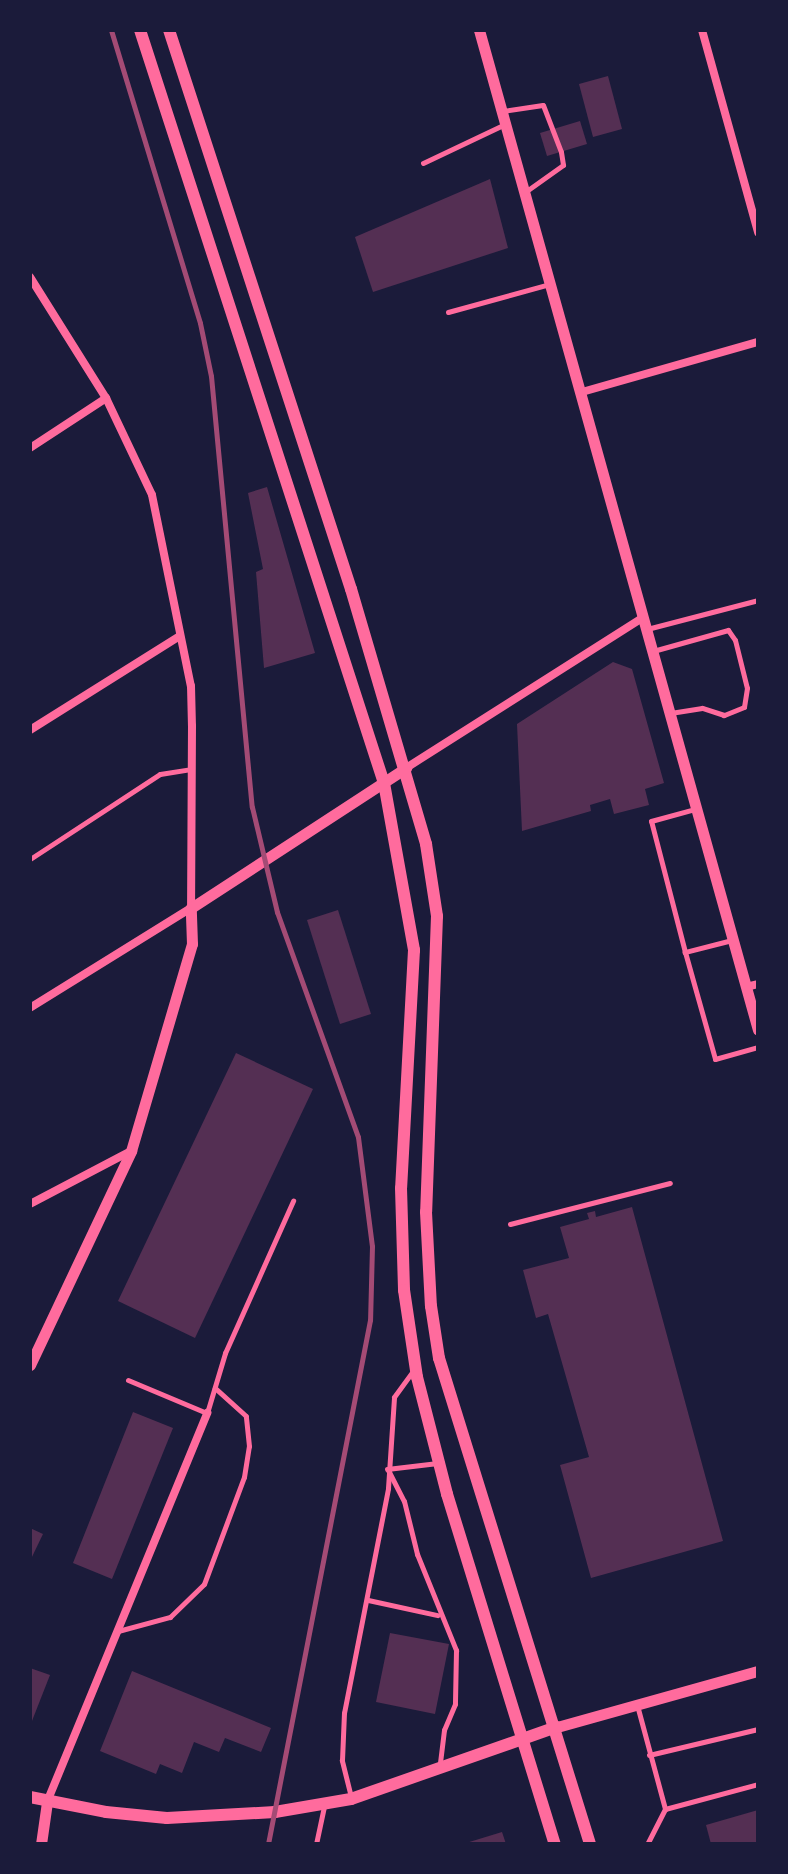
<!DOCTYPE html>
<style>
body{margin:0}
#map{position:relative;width:788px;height:1874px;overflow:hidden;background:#1b1b3a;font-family:"Space Grotesk",sans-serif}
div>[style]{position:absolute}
.building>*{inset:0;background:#542f53}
.service>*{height:5px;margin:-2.5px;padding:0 2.5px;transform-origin:2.5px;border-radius:2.5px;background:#ff6b9d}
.minor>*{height:8px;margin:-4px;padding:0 4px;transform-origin:4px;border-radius:4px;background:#ff6b9d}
.tertiary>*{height:11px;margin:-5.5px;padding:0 5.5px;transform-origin:5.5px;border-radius:5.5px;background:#ff6b9d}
.secondary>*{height:12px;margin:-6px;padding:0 6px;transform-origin:6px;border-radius:6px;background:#ff6b9d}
.rail>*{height:5px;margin:-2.5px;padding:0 2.5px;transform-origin:2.5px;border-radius:2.5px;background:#a44b75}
span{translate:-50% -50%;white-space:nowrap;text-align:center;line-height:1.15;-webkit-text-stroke:7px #1b1b3a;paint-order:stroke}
.frame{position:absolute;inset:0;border:32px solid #1b1b3a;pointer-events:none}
</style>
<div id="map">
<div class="building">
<i style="clip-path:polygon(608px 76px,622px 129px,593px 137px,579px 84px)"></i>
<i style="clip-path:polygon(580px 121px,587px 144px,547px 156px,540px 133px)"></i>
<i style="clip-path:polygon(490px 179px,508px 248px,373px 292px,355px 237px)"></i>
<i style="clip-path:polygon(267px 487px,315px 653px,264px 668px,256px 572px,263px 569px,248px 493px)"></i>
<i style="clip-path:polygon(613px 662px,632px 669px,664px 783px,645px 789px,649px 805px,614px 814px,610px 799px,590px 805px,591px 811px,522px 831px,517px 724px)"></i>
<i style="clip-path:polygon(338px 910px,371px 1014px,340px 1024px,307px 920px)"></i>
<i style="clip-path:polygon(236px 1053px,313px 1089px,195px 1338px,118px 1301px)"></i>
<i style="clip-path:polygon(632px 1207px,723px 1541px,591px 1578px,560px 1465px,589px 1457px,548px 1314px,536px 1318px,523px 1270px,569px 1258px,560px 1227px,589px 1219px,587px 1213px,595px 1211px,596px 1217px)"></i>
<i style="clip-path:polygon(133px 1412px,173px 1428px,112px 1579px,73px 1563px)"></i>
<i style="clip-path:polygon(30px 1528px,43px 1534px,30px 1561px)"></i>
<i style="clip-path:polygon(390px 1633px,449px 1644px,435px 1714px,376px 1702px)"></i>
<i style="clip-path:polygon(30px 1668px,50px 1675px,30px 1726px)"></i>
<i style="clip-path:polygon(132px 1671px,271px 1728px,261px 1752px,225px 1738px,219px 1752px,194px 1742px,182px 1773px,160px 1764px,156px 1774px,100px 1751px)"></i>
<i style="clip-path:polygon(758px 1810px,758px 1844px,711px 1844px,706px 1825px)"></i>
<i style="clip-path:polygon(502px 1832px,506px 1844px,466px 1844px,466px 1843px)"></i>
</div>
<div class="service">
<i style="left:503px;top:111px;width:40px;rotate:-8.5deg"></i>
<i style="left:543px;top:105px;width:50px;rotate:69deg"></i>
<i style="left:561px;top:152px;width:13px;rotate:81deg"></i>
<i style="left:563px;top:165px;width:47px;rotate:144.6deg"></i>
<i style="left:423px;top:163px;width:91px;rotate:-25.4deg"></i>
<i style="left:448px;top:312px;width:106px;rotate:-15.4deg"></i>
<i style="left:647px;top:629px;width:115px;rotate:-14.6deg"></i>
<i style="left:653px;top:651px;width:78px;rotate:-15.6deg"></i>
<i style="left:728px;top:630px;width:12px;rotate:55deg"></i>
<i style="left:735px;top:640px;width:49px;rotate:76deg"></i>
<i style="left:747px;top:688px;width:19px;rotate:99deg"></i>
<i style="left:744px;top:707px;width:22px;rotate:158deg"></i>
<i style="left:724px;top:715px;width:23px;rotate:-162deg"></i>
<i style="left:702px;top:708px;width:32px;rotate:171deg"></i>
<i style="left:30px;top:859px;width:155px;rotate:-33.2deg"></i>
<i style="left:160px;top:774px;width:31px;rotate:-9deg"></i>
<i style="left:732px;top:940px;width:49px;rotate:165.7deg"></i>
<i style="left:685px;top:952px;width:111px;rotate:74.3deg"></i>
<i style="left:715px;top:1059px;width:45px;rotate:-15.6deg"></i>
<i style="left:685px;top:952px;width:135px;rotate:-104.5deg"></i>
<i style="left:651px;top:821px;width:46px;rotate:-15.3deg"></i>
<i style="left:510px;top:1224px;width:165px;rotate:-14.4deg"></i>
<i style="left:128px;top:1380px;width:86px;rotate:22.7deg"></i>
<i style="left:207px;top:1413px;width:63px;rotate:-73.3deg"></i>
<i style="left:225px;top:1353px;width:167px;rotate:-65.9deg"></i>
<i style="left:387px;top:1469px;width:51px;rotate:-6.7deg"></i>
<i style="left:388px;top:1470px;width:35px;rotate:63deg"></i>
<i style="left:404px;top:1501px;width:55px;rotate:76.2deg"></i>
<i style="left:417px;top:1554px;width:104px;rotate:67.9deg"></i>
<i style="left:456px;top:1650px;width:54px;rotate:91.1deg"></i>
<i style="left:455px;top:1704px;width:28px;rotate:113deg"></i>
<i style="left:444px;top:1730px;width:35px;rotate:97deg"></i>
<i style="left:368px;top:1600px;width:71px;rotate:12.3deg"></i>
<i style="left:118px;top:1631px;width:54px;rotate:-15.1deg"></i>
<i style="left:170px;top:1617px;width:47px;rotate:-44.1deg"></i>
<i style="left:204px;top:1584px;width:114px;rotate:-69.5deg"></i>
<i style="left:244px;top:1477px;width:31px;rotate:-81deg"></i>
<i style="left:249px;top:1446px;width:30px;rotate:-96deg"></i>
<i style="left:246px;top:1416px;width:42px;rotate:-137.9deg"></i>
<i style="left:637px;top:1705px;width:108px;rotate:74.9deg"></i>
<i style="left:665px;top:1809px;width:39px;rotate:117deg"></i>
<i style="left:649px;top:1755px;width:112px;rotate:-13.4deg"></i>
<i style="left:351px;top:1797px;width:38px;rotate:-104deg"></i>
<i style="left:342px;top:1760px;width:47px;rotate:-87.6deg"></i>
<i style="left:344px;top:1713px;width:229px;rotate:-78.9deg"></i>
<i style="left:388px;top:1488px;width:91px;rotate:-86.2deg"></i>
<i style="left:394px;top:1397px;width:36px;rotate:-54deg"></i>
<i style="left:665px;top:1809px;width:96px;rotate:-15deg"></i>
<i style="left:316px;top:1844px;width:40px;rotate:-78deg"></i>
</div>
<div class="minor">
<i style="left:702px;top:30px;width:210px;rotate:74.5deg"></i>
<i style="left:30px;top:277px;width:143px;rotate:57.9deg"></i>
<i style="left:106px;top:398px;width:107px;rotate:64.6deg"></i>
<i style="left:152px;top:495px;width:195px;rotate:78.5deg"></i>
<i style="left:191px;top:686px;width:40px;rotate:88.6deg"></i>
<i style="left:192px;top:726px;width:182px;rotate:90.3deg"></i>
<i style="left:191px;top:908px;width:190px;rotate:148.2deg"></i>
<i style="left:582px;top:392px;width:183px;rotate:-15.9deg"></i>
<i style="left:30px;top:448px;width:91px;rotate:-33.3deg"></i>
<i style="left:30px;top:730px;width:177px;rotate:-32.1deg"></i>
<i style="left:406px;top:768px;width:280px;rotate:-32.4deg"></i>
<i style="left:746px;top:987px;width:12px;rotate:-14deg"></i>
<i style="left:30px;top:1204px;width:114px;rotate:-27.7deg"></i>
<i style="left:47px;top:1802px;width:421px;rotate:-67.6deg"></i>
</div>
<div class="tertiary">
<i style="left:479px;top:30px;width:1038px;rotate:74.41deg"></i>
<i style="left:30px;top:1365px;width:237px;rotate:-64.7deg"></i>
<i style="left:131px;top:1151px;width:216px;rotate:-73.6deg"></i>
<i style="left:192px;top:944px;width:36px;rotate:-92deg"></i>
<i style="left:191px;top:908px;width:257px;rotate:-33.1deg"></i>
<i style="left:557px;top:1727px;width:209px;rotate:-15.6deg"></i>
<i style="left:41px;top:1844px;width:42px;rotate:-81.9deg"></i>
</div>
<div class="secondary">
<i style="left:140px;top:30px;width:792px;rotate:72.05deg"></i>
<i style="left:384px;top:783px;width:170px;rotate:79.8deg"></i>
<i style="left:414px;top:950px;width:238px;rotate:93.1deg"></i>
<i style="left:401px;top:1188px;width:102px;rotate:88.3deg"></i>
<i style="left:404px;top:1290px;width:88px;rotate:81.5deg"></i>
<i style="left:417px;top:1377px;width:121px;rotate:75.6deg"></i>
<i style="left:447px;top:1494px;width:366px;rotate:72.9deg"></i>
<i style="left:169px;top:30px;width:588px;rotate:71.97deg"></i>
<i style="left:351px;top:589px;width:266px;rotate:73.6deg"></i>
<i style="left:426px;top:844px;width:73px;rotate:81.3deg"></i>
<i style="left:437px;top:916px;width:296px;rotate:92.1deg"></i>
<i style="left:426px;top:1212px;width:94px;rotate:87deg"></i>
<i style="left:431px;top:1306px;width:53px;rotate:81.3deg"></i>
<i style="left:439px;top:1358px;width:509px;rotate:72.74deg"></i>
<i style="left:30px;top:1797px;width:77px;rotate:11.2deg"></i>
<i style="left:106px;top:1812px;width:61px;rotate:5.6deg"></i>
<i style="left:167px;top:1818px;width:108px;rotate:-3.2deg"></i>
<i style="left:275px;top:1812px;width:77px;rotate:-9.7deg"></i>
<i style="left:351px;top:1799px;width:218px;rotate:-19.3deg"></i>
</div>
<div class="rail">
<i style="left:111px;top:30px;width:306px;rotate:73.1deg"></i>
<i style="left:200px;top:323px;width:54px;rotate:78.3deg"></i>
<i style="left:211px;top:376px;width:433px;rotate:84.6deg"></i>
<i style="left:252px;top:807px;width:108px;rotate:76.6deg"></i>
<i style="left:277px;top:912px;width:239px;rotate:70.2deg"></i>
<i style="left:358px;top:1137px;width:110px;rotate:82.7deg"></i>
<i style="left:372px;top:1246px;width:74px;rotate:91.5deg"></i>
<i style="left:370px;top:1320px;width:534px;rotate:101.02deg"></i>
</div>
<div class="frame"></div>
</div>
